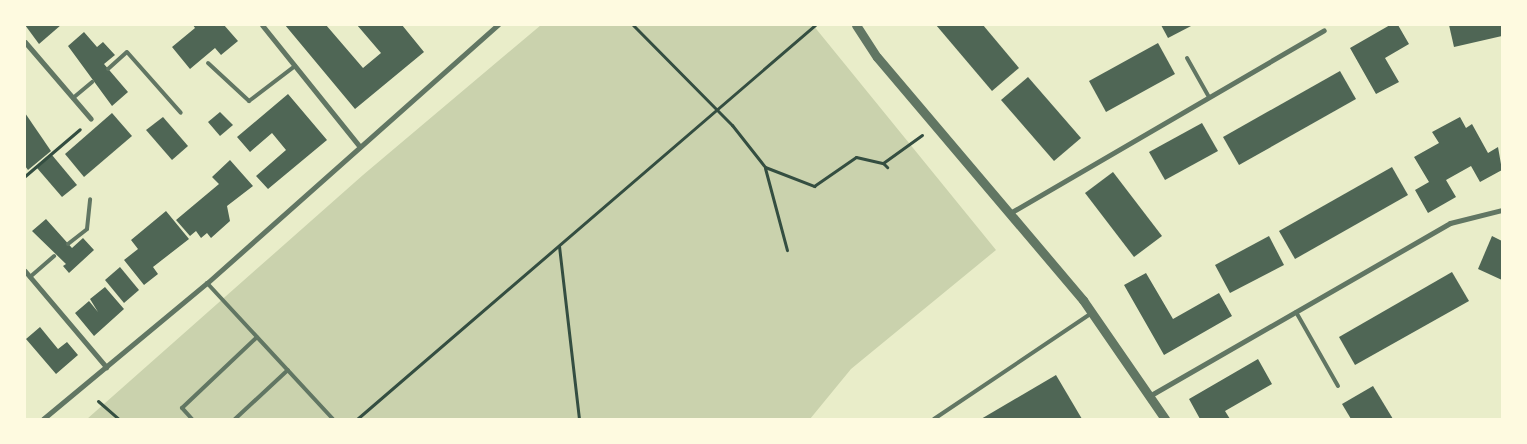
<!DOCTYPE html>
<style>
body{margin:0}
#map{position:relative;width:1527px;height:444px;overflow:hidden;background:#e9edc9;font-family:Inter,sans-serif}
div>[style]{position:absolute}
.green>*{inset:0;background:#cad2ad}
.building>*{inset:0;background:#4f6655}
.path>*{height:3px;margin:-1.5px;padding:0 1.5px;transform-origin:1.5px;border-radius:1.5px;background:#344e41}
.service>*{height:4px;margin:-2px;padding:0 2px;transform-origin:2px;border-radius:2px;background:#617663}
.minor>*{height:5px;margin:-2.5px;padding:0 2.5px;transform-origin:2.5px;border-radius:2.5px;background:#617663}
.tertiary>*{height:9px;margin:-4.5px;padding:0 4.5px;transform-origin:4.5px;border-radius:4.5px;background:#617663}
span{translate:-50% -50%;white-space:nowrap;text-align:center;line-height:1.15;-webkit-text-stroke:5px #fefae0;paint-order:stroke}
.frame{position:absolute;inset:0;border:26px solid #fefae0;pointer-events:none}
</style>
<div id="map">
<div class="green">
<i style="clip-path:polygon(541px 25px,813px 25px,996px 250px,851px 369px,810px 419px,87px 419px,363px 175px)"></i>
</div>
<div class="building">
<i style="clip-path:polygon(25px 25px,61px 25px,39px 44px)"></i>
<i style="clip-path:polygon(193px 25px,224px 25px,238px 41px,221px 55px,215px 48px,190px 69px,172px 47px,195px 28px)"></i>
<i style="clip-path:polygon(285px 25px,326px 25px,363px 68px,381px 53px,357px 25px,402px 25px,424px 52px,355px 109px)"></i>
<i style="clip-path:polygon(936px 25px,983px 25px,1019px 68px,992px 91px)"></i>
<i style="clip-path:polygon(1161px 25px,1193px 25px,1168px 38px)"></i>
<i style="clip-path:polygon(1390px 25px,1398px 25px,1409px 44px,1385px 58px,1399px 82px,1376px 94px,1350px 48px)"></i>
<i style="clip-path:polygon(1449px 25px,1502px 25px,1502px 36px,1454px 47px)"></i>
<i style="clip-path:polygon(84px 32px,97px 47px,103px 42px,115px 55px,104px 64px,128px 92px,112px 106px,68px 46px)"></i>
<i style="clip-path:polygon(1158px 43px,1175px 74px,1106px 112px,1089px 81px)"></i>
<i style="clip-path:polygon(1340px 71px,1356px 99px,1239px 165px,1223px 137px)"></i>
<i style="clip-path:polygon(1028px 77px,1081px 138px,1054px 161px,1001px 100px)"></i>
<i style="clip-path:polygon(288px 94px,327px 140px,268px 189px,256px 176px,286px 150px,272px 133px,250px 152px,237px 137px)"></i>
<i style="clip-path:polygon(220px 112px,233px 125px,220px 136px,208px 122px)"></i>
<i style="clip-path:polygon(25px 113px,51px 151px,28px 170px,25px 166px)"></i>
<i style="clip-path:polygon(112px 113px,132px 136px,84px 177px,65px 154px)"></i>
<i style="clip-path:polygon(163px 117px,188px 146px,172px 160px,146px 130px)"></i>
<i style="clip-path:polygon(1460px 117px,1466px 128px,1472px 124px,1488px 153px,1498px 147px,1502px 170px,1480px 182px,1471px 166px,1446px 180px,1456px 197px,1428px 213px,1415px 190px,1429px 182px,1414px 157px,1439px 143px,1432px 132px)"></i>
<i style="clip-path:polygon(1202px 123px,1218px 151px,1165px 180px,1149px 152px)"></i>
<i style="clip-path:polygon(52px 155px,77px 185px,62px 197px,37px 168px)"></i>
<i style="clip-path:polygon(230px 160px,253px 186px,227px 206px,230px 221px,211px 238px,207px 233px,201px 238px,196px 231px,190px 236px,176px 220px,219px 184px,212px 177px)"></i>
<i style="clip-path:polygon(1392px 167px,1408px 195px,1295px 259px,1279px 231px)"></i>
<i style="clip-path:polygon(1113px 172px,1162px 236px,1134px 257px,1085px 193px)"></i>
<i style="clip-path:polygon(166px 211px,189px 239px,153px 267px,158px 274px,144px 285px,124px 260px,138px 249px,131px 240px)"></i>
<i style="clip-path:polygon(46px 219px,72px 248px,83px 238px,94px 250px,69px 273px,63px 266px,66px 264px,32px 231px)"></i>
<i style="clip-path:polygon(1269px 236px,1284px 265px,1230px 293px,1215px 265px)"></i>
<i style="clip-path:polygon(1492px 236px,1502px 241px,1502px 280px,1478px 269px)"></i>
<i style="clip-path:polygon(120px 267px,139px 290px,124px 303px,105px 280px)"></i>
<i style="clip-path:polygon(1452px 272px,1469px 301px,1355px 365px,1339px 337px)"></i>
<i style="clip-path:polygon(1146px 273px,1173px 319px,1219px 293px,1232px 316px,1164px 355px,1124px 285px)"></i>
<i style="clip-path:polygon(105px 287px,124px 309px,94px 336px,75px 313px,89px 301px,98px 312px,90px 299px)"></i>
<i style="clip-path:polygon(40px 327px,58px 349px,67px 342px,78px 355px,56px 374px,26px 339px)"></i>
<i style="clip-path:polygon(1258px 359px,1272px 384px,1225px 411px,1230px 419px,1200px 419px,1189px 399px)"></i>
<i style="clip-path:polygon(1056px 375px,1082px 419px,981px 419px)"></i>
<i style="clip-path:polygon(1373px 386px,1393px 419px,1351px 419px,1342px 404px)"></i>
</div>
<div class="path">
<i style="left:633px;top:25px;width:141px;rotate:45.3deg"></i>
<i style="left:732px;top:125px;width:53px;rotate:51.8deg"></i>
<i style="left:765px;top:167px;width:53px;rotate:21.2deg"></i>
<i style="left:814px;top:186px;width:51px;rotate:-34.6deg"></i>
<i style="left:856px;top:157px;width:28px;rotate:13deg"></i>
<i style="left:883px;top:163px;width:48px;rotate:-35.7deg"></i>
<i style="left:883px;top:163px;width:6px;rotate:45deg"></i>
<i style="left:765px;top:168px;width:85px;rotate:75deg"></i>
<i style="left:25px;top:176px;width:72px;rotate:-40.5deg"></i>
<i style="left:559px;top:246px;width:174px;rotate:83.4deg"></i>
<i style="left:98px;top:401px;width:28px;rotate:41deg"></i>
<i style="left:357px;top:419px;width:604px;rotate:-40.7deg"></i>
</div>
<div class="service">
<i style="left:1187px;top:58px;width:45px;rotate:60.6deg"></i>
<i style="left:208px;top:63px;width:56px;rotate:42.8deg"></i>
<i style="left:249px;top:101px;width:58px;rotate:-37.3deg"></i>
<i style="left:108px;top:69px;width:25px;rotate:-42deg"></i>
<i style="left:127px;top:52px;width:81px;rotate:48.5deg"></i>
<i style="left:73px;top:98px;width:25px;rotate:-40deg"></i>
<i style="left:68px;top:244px;width:24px;rotate:-38deg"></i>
<i style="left:87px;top:229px;width:30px;rotate:-84deg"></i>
<i style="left:30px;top:277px;width:32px;rotate:-41deg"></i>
<i style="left:207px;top:283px;width:185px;rotate:47.2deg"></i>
<i style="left:1296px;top:312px;width:85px;rotate:60.4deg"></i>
<i style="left:192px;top:419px;width:15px;rotate:-132deg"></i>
<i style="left:182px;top:408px;width:103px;rotate:-43.4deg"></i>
<i style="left:235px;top:419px;width:72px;rotate:-42.8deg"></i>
<i style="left:934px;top:419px;width:190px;rotate:-33.9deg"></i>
</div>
<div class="minor">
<i style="left:262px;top:25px;width:156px;rotate:51.2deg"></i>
<i style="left:25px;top:42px;width:101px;rotate:49.4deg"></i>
<i style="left:1010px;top:213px;width:363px;rotate:-30.2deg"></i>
<i style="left:25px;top:271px;width:126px;rotate:49.8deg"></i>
<i style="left:1151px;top:395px;width:345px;rotate:-29.9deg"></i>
<i style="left:1450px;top:223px;width:54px;rotate:-14deg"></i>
<i style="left:43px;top:419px;width:213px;rotate:-39.7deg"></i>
<i style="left:207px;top:283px;width:389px;rotate:-41.6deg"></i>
</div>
<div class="tertiary">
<i style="left:856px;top:25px;width:38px;rotate:57deg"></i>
<i style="left:877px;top:57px;width:319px;rotate:49.7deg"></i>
<i style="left:1083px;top:300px;width:145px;rotate:55.4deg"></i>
</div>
<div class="frame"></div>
</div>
